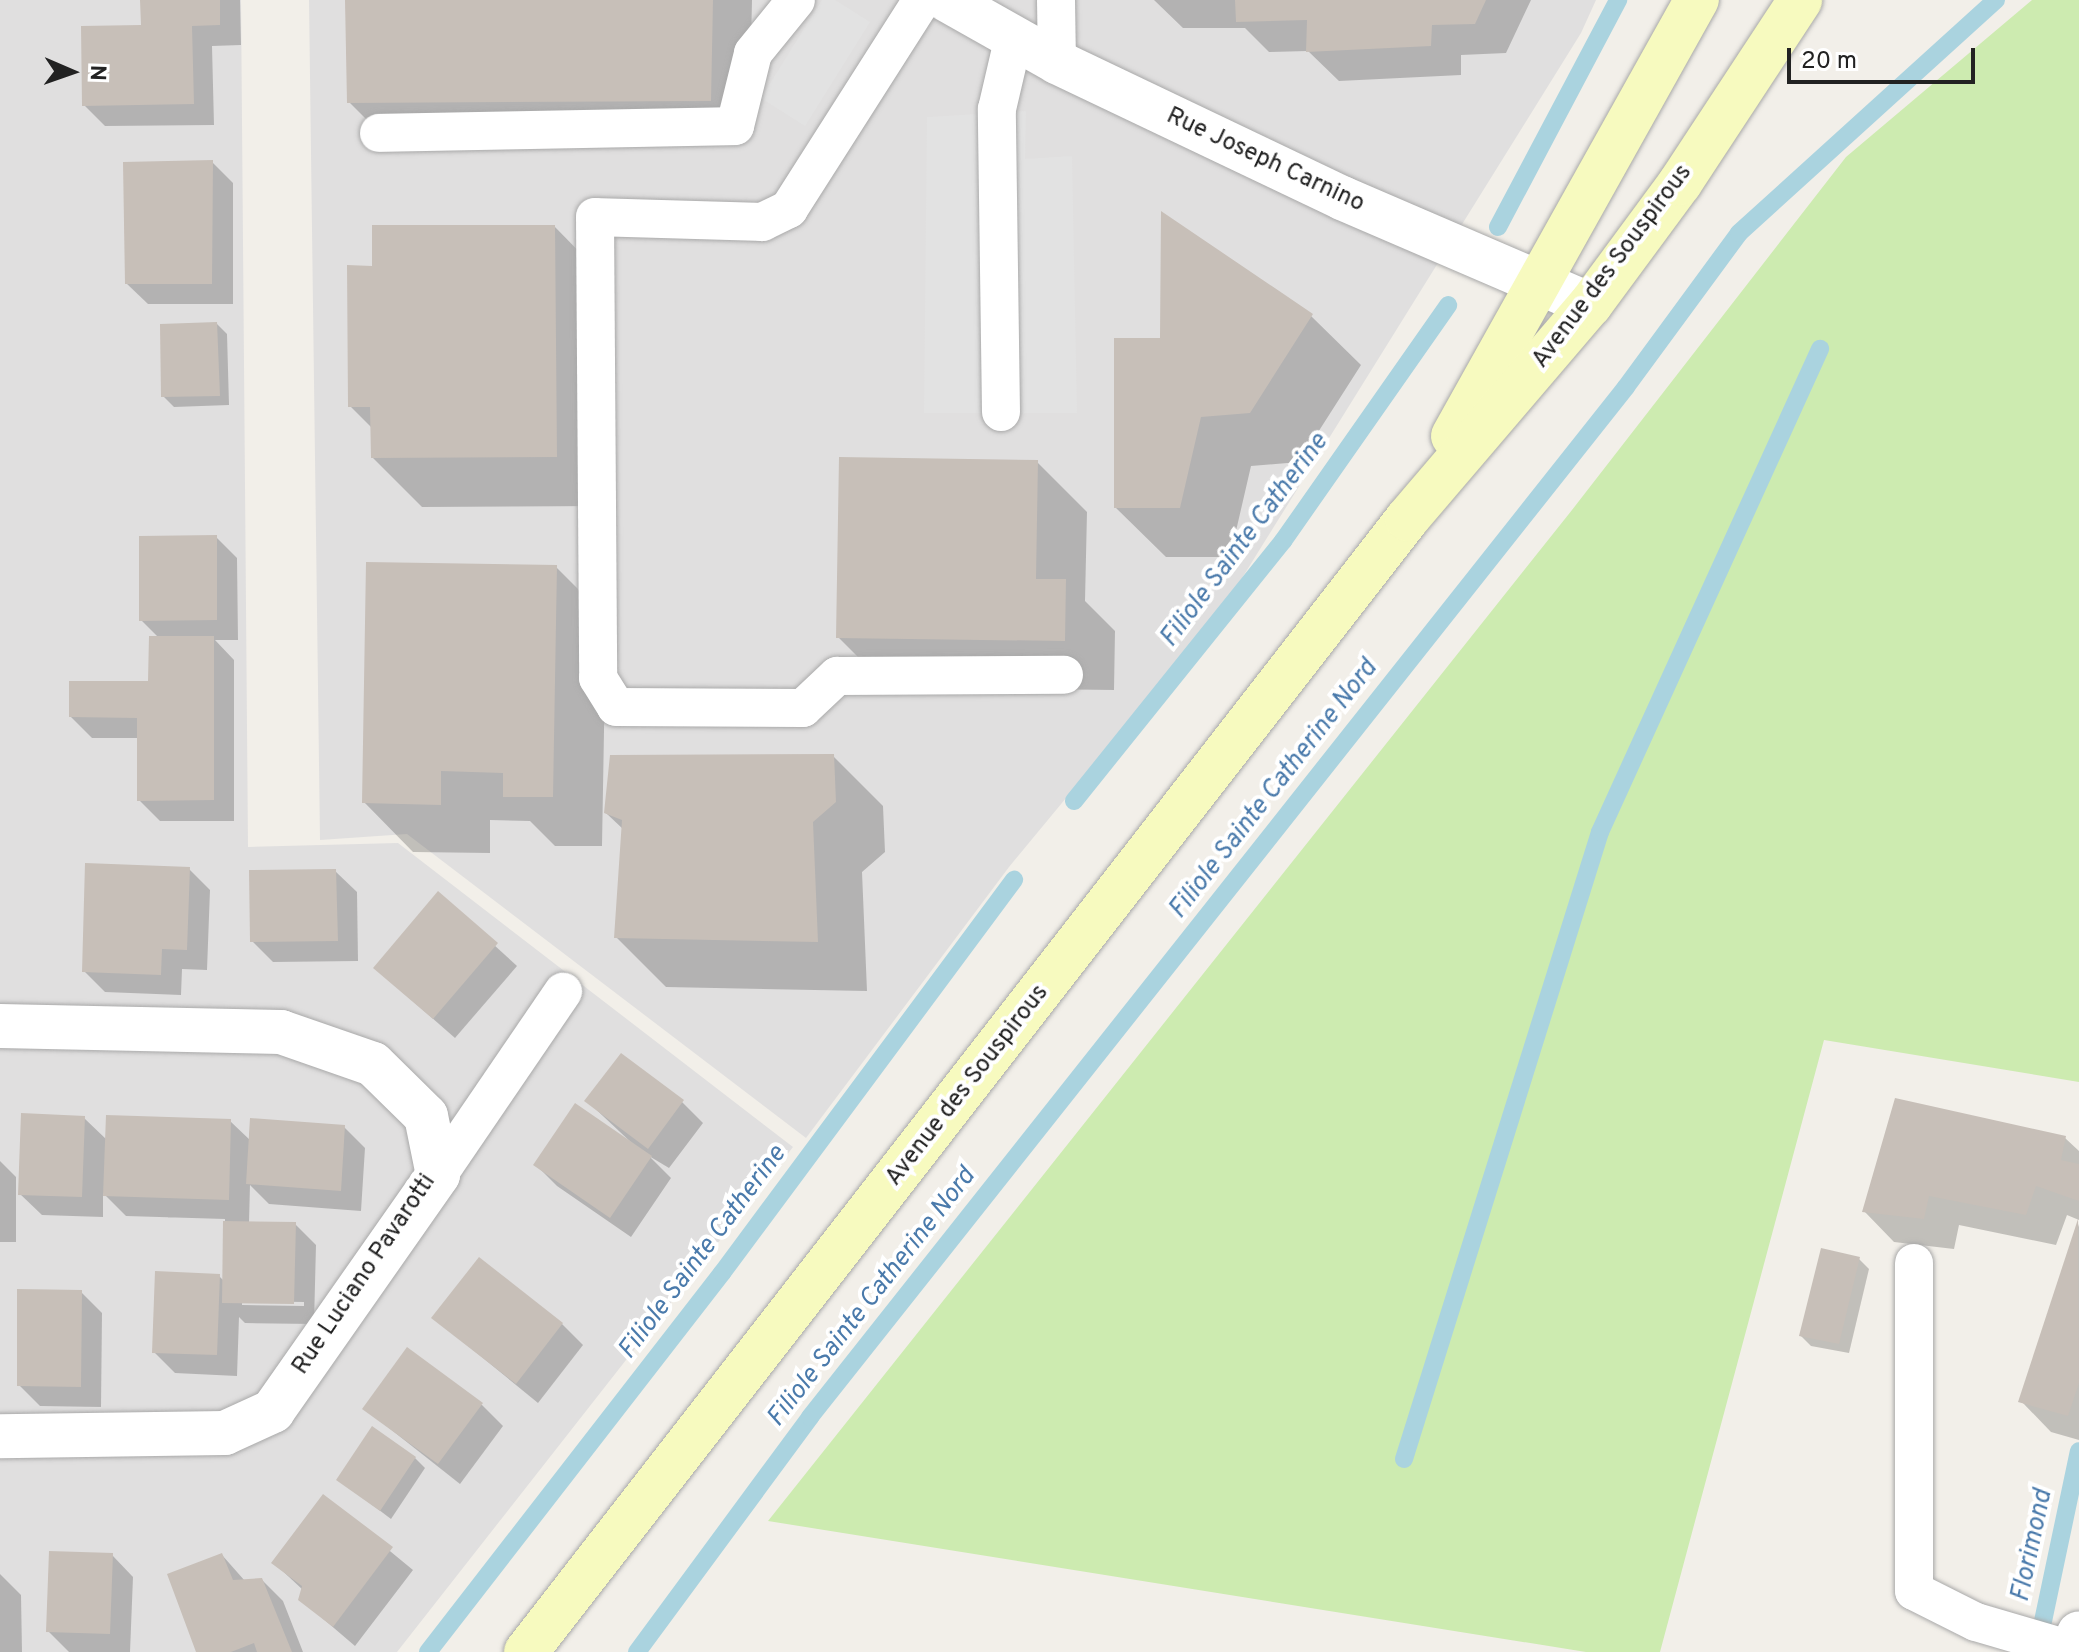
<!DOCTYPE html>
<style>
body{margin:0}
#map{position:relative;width:2079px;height:1652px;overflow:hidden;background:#f2efe9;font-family:Overpass,sans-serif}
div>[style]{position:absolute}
.residential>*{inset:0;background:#e0dfdf}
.grass>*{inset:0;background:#cdebb0}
.parking>*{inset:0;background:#e2e2e2}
.shadow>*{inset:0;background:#0003}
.stream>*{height:18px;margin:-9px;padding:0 9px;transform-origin:9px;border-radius:9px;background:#aad3df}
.building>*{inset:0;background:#c7bfb8}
.roads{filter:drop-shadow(0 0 2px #a9a9a9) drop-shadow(0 0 2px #a9a9a9)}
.service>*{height:38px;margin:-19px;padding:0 19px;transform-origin:19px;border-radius:19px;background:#fff}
.minor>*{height:44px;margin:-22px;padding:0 22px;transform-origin:22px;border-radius:22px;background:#fff}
.secondary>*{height:44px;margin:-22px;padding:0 22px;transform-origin:22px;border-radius:22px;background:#f7fabf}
span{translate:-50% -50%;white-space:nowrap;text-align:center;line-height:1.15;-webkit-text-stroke:8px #fff;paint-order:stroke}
.street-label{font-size:24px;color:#222}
.water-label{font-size:26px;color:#4a7aab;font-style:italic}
.north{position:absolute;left:32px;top:32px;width:80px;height:80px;-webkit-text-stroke:6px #fff;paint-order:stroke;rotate:92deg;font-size:22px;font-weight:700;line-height:32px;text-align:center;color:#222}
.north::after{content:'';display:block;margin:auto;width:28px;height:36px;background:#222;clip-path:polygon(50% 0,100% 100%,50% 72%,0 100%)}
.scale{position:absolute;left:1787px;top:48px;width:188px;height:36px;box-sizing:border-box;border:4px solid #222;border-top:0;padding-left:10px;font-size:24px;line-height:28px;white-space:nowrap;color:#222;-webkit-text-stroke:6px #fff;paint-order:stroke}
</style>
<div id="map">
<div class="residential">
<i style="clip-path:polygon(0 0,241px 0,248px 847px,398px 843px,793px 1147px,397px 1652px,0 1652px)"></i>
<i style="clip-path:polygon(309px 0,1596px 0,1581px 33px,1224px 607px,1009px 867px,806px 1138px,407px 834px,320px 840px)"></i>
</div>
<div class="grass">
<i style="clip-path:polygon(2032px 0,2079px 0,2079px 1082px,1824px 1040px,1660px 1652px,1586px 1652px,768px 1521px,1572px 510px,1846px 157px)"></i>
</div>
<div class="parking">
<i style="clip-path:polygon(822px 0,835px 0,870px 22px,805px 126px,761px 98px)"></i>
<i style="clip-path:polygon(1026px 111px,1025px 159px,1072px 156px,1077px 413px,924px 413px,927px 117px)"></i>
</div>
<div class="shadow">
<i style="clip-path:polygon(142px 0,240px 0,241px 45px,212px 46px,214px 125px,105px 126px,84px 105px,143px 27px)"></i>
<i style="clip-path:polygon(347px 0,752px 0,749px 138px,388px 141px,349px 102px)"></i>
<i style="clip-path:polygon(1154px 0,1531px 0,1506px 53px,1461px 55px,1461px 75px,1339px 81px,1308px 51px,1269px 52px,1245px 28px,1183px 28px)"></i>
<i style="clip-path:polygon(212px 162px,233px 183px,233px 304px,148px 304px,126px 283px)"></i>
<i style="clip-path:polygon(555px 227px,604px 277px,606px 506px,422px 507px,372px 457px,372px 428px,350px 406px,374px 268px)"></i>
<i style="clip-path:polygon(1311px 316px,1361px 365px,1299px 462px,1251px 466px,1230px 557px,1166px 557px,1116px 508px,1162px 340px)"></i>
<i style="clip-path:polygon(217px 324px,227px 334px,229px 405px,174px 407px,163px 396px)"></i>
<i style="clip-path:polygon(1037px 462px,1087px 512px,1085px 601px,1115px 631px,1114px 690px,888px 687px,838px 637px)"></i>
<i style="clip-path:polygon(216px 537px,237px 558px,238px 640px,215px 640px,234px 660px,234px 821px,160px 821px,139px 800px,139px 738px,92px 738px,71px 717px,150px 683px,159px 638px,141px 620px)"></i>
<i style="clip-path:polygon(556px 567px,606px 617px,602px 846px,555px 846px,530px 821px,490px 820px,490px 853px,413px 852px,364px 802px)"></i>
<i style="clip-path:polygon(833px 756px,883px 806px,885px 852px,862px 872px,867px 991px,666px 987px,616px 937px,624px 830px,606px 813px)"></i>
<i style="clip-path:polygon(189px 869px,210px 890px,207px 970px,182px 969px,181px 995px,105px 992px,84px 971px)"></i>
<i style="clip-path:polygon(335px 871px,357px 892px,358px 961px,273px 962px,252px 941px)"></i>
<i style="clip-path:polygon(438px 894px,517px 966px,455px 1038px,375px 968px)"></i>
<i style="clip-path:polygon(587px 1101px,682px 1102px,703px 1123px,669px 1168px,649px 1156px,671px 1178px,631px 1237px,557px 1186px,536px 1165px,636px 1147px)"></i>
<i style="clip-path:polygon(evenodd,84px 1118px,107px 1140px,230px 1121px,251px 1141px,344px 1127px,365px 1148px,361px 1211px,269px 1204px,250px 1185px,249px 1223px,295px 1224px,316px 1245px,314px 1324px,245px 1323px,239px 1317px,237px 1376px,175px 1373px,154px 1352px,219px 1276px,224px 1281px,225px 1219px,126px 1216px,103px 1193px,103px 1217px,42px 1215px,20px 1194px,84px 1118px,242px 1301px,304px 1302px,304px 1306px,242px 1305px,242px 1301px)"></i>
<i style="clip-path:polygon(2065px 1138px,2079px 1151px,2079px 1220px,2067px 1215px,2056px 1245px,1959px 1225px,1954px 1249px,1894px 1242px,1864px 1211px)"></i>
<i style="clip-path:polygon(0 1161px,16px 1177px,16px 1242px,0 1242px)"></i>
<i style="clip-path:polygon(2079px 1224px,2079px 1440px,2051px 1432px,2021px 1401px)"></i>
<i style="clip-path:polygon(1859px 1259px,1869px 1269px,1849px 1353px,1811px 1346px,1801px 1336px)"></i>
<i style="clip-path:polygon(81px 1292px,102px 1313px,101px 1407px,40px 1406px,19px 1385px)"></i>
<i style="clip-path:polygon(434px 1318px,562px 1324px,583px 1345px,538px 1403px)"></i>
<i style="clip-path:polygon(482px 1405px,503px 1426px,460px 1484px,365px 1409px)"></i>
<i style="clip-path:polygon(415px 1458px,425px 1468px,391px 1519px,338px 1479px)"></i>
<i style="clip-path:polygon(323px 1496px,413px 1570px,355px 1646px,300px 1599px,303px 1590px,274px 1563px)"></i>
<i style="clip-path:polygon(112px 1555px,133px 1577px,130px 1652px,69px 1652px,48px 1631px)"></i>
<i style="clip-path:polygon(222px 1555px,245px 1581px,262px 1580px,283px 1601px,303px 1652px,198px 1652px)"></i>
<i style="clip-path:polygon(0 1574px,21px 1595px,22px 1652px,0 1652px)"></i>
</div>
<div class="stream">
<i style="left:1498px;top:227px;width:257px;rotate:-62.1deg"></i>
<i style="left:1074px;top:801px;width:334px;rotate:-51.2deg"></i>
<i style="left:1283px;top:541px;width:288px;rotate:-55deg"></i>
<i style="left:1404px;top:1459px;width:657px;rotate:-72.64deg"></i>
<i style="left:1600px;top:832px;width:531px;rotate:-65.51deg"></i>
<i style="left:2038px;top:1645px;width:198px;rotate:-78.1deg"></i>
<i style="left:428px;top:1652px;width:480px;rotate:-52.2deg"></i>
<i style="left:722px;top:1273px;width:490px;rotate:-53.4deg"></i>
<i style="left:637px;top:1652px;width:292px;rotate:-53.6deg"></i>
<i style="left:810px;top:1417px;width:1314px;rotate:-51.61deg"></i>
<i style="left:1626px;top:387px;width:191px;rotate:-53.7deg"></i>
<i style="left:1739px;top:233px;width:347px;rotate:-42.2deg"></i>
</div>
<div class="building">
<i style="clip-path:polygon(140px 0,220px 0,220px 25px,192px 26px,194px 104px,82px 106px,81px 26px,141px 25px)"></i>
<i style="clip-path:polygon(345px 0,713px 0,711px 101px,347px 103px)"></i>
<i style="clip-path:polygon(1235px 0,1486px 0,1475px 24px,1432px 25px,1431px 46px,1306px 52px,1307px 20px,1236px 22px)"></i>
<i style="clip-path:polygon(213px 160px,212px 284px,125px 284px,123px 162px)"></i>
<i style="clip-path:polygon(1161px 211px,1313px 314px,1250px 413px,1201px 417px,1180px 508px,1114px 508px,1114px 338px,1160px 338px)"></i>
<i style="clip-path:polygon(372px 225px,555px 225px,557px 457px,371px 458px,370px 407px,348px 407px,347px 265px,372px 266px)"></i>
<i style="clip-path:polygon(217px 322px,220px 396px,161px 397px,160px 324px)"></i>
<i style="clip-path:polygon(839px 457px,1038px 460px,1036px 579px,1066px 579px,1065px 641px,836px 638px)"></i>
<i style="clip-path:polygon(217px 535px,217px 620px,139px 621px,139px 536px)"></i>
<i style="clip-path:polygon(366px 562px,557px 565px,553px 797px,503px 797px,503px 773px,441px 771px,441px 805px,362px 803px)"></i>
<i style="clip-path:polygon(149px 636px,214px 636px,214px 800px,137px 801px,137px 718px,69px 717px,69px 681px,148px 681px)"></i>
<i style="clip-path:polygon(834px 754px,836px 802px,813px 822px,818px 942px,614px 938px,622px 820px,604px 813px,610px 755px)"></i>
<i style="clip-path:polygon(85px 863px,190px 867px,187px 950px,162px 949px,161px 975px,82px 972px)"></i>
<i style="clip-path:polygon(336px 869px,338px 941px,250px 942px,249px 870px)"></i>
<i style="clip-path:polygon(438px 891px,498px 943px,433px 1019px,373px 968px)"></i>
<i style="clip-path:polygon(621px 1053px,684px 1100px,648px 1149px,584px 1101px)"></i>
<i style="clip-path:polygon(1895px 1098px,2066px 1136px,2061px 1160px,2079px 1164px,2079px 1201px,2036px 1186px,2026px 1215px,1929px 1196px,1924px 1219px,1862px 1212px)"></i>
<i style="clip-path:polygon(575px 1103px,652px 1156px,610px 1218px,533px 1165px)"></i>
<i style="clip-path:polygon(21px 1113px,85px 1116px,82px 1197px,18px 1195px)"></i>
<i style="clip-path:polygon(106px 1115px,231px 1119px,229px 1200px,103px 1196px)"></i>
<i style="clip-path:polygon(250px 1118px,345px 1125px,341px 1191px,246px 1184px)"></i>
<i style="clip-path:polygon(2078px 1219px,2079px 1383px,2068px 1416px,2018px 1402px)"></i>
<i style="clip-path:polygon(223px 1221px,296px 1222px,294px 1304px,222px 1303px)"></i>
<i style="clip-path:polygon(1821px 1248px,1860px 1257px,1839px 1344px,1799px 1336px)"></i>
<i style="clip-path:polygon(479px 1257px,563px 1323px,516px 1384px,431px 1318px)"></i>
<i style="clip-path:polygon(155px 1271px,220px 1274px,217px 1355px,152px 1353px)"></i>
<i style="clip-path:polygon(17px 1289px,82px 1290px,81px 1387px,17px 1386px)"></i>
<i style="clip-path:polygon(407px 1347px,483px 1403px,438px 1464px,362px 1409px)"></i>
<i style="clip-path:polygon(372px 1426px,416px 1457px,380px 1511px,336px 1480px)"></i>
<i style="clip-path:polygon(323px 1494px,393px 1547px,333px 1627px,298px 1600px,302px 1586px,271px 1563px)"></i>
<i style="clip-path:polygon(49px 1551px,113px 1553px,110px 1634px,46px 1632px)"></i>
<i style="clip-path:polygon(222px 1553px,233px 1580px,262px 1578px,292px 1652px,257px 1652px,254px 1643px,231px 1652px,196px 1652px,167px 1574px)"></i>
</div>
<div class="roads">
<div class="service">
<i style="left:922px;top:0;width:248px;rotate:122.5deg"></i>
<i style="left:789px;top:209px;width:30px;rotate:154deg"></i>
<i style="left:762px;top:222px;width:167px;rotate:-178.3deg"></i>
<i style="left:595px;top:217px;width:461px;rotate:89.6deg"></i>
<i style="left:598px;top:678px;width:34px;rotate:58deg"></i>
<i style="left:616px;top:707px;width:187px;rotate:0.3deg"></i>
<i style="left:803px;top:708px;width:47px;rotate:-43.3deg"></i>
<i style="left:837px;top:676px;width:227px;rotate:-0.3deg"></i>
<i style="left:1056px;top:0;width:62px;rotate:89.1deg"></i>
<i style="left:379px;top:133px;width:356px;rotate:-1.1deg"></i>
<i style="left:735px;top:126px;width:75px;rotate:-76.1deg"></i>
<i style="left:753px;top:53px;width:68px;rotate:-50.9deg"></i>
<i style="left:1001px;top:412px;width:303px;rotate:-90.8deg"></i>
<i style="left:997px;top:109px;width:75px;rotate:-76.9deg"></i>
<i style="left:438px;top:1175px;width:222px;rotate:-55.7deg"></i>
<i style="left:1914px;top:1263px;width:328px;rotate:90deg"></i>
<i style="left:1914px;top:1591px;width:69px;rotate:26.6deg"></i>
<i style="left:1976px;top:1622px;width:103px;rotate:16.3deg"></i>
</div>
<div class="minor">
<i style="left:947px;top:0;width:126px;rotate:29.4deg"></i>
<i style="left:1057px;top:62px;width:316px;rotate:25.5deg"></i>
<i style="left:1342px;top:198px;width:270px;rotate:23.3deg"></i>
<i style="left:0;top:1026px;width:281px;rotate:1.2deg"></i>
<i style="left:281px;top:1032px;width:97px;rotate:19.2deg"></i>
<i style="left:373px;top:1064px;width:74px;rotate:44.5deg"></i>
<i style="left:426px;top:1116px;width:60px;rotate:78.5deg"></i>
<i style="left:438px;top:1175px;width:288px;rotate:125deg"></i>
<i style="left:273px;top:1411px;width:53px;rotate:155.4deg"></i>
<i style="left:225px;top:1433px;width:225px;rotate:179.2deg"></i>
<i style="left:2075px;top:1652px;width:19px;rotate:-78deg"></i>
</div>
<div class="secondary">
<i style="left:1453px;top:436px;width:500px;rotate:-60.8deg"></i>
<i style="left:526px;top:1652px;width:1435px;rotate:-52.13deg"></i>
<i style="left:1407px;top:519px;width:282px;rotate:-49.5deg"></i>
<i style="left:1590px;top:305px;width:152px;rotate:-53.6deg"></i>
<i style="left:1680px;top:183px;width:219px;rotate:-56.7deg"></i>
</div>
</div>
<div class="street-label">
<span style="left:1265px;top:161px;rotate:25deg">Rue Joseph Carnino</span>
<span style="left:1613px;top:267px;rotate:-53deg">Avenue des Souspirous</span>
<span style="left:968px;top:1086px;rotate:-52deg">Avenue des Souspirous</span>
<span style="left:365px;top:1275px;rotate:-56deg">Rue Luciano Pavarotti</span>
</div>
<div class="water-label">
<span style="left:1245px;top:541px;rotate:-53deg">Filiole Sainte Catherine</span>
<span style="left:1274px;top:790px;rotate:-52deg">Filiole Sainte Catherine Nord</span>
<span style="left:703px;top:1253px;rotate:-53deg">Filiole Sainte Catherine</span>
<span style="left:872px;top:1298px;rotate:-52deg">Filiole Sainte Catherine Nord</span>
<span style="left:2033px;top:1546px;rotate:-78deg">Florimond</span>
</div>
<div class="north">N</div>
<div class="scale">20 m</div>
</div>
